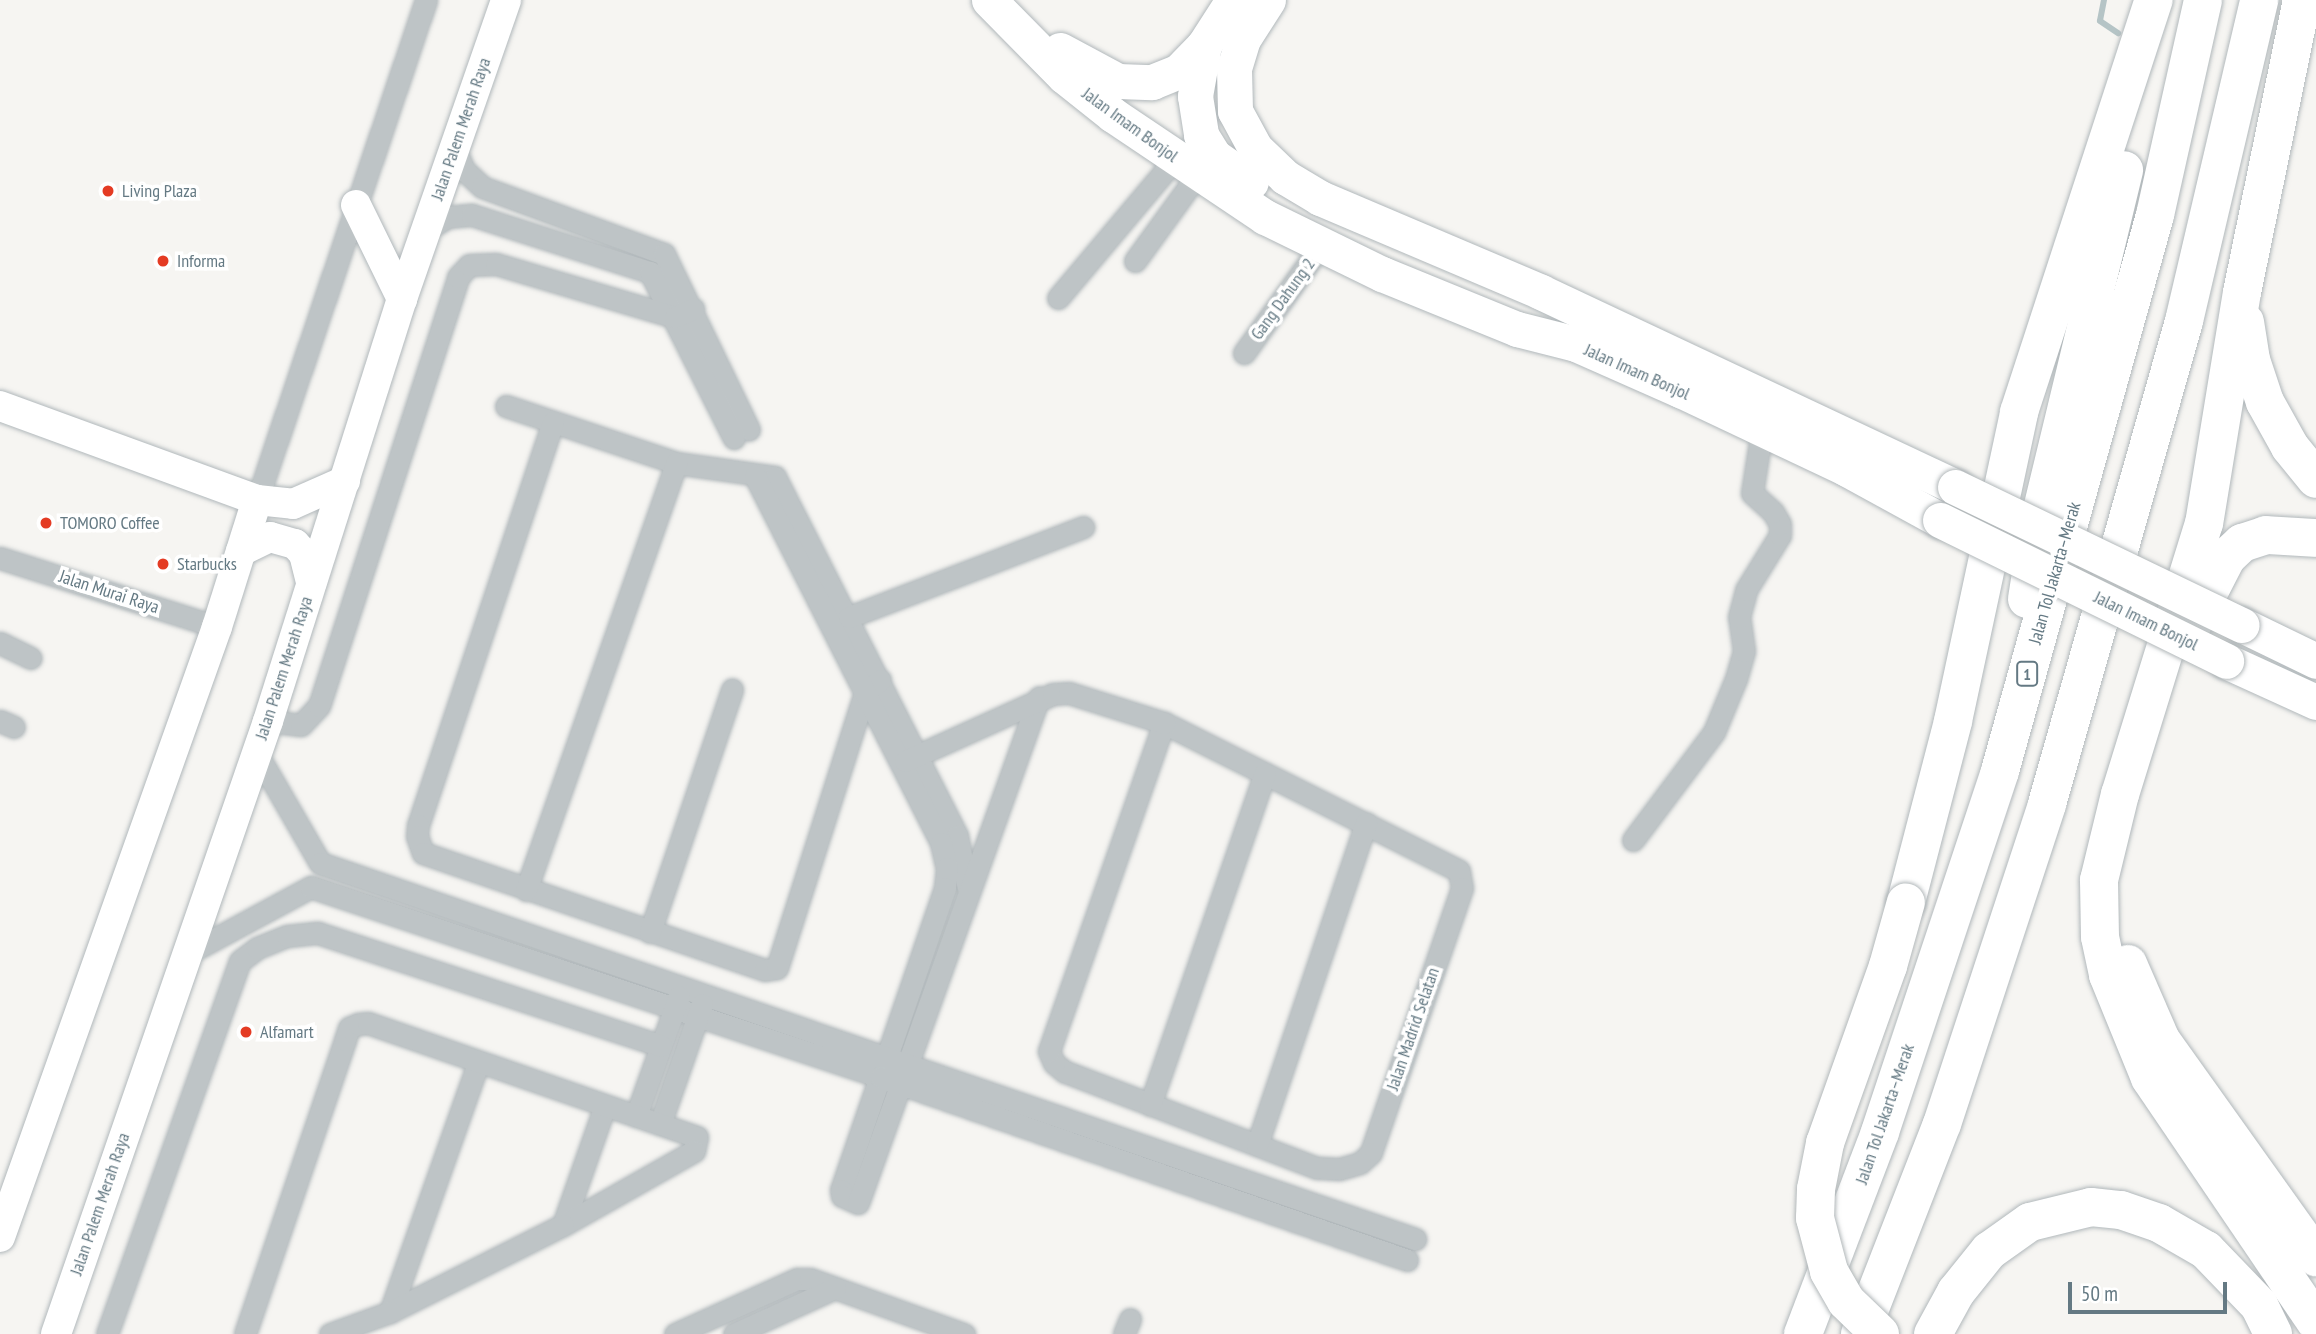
<!DOCTYPE html>
<meta charset="utf-8">
<style>
body{margin:0}
#map{position:relative;width:2316px;height:1334px;overflow:hidden;background:#f6f5f2;font-family:"PT Sans Narrow",sans-serif}
div>[style]{position:absolute}
.stream>*{height:6px;margin:-3px;padding:0 3px;transform-origin:3px;border-radius:3px;background:#b5c4c6}
.roads{filter:drop-shadow(0 0 2px #b1b8bb) drop-shadow(0 0 2px #b1b8bb)}
.street>*{height:21px;margin:-10.5px;padding:0 10.5px;transform-origin:10.5px;border-radius:10.5px;background:#bec4c6}
.secondary>*{height:30px;margin:-15px;padding:0 15px;transform-origin:15px;border-radius:15px;background:#fff}
.primary>*{height:35px;margin:-17.5px;padding:0 17.5px;transform-origin:17.5px;border-radius:17.5px;background:#fff}
.highway>*{height:38px;margin:-19px;padding:0 19px;transform-origin:19px;border-radius:19px;background:#fff}
.bridges{filter:drop-shadow(0 0 2px #b2b8ba) drop-shadow(0 0 2px #b2b8ba)}
.primary-bridge>*{height:35px;margin:-17.5px;padding:0 17.5px;transform-origin:17.5px;border-radius:17.5px;background:#fff}
.highway-bridge>*{height:38px;margin:-19px;padding:0 19px;transform-origin:19px;border-radius:19px;background:#fff}
.dots>*{width:19px;height:19px;translate:-50% -50%;box-sizing:border-box;border:4px solid #fff;border-radius:50%}
span{translate:-50% -50%;white-space:nowrap;text-align:center;line-height:1.15;-webkit-text-stroke:7px #fff;paint-order:stroke}
.shield-label span{padding:2px 5px;background:#fff;border:2px solid;border-radius:5px;-webkit-text-stroke-width:0}
.shield-label{font-size:16px;color:#647983;font-weight:700}
.street-label{font-size:18px;color:#647983}
.poi-label{font-size:18px;color:#647983}
.left{translate:0 -50%;text-align:left}
.scale{position:absolute;left:2068px;top:1282px;width:159px;height:32px;box-sizing:border-box;border:4px solid #647983;border-top:0;padding-left:9px;font-size:21px;line-height:24px;white-space:nowrap;color:#647983;-webkit-text-stroke:5px #fff;paint-order:stroke}
</style>
<div id="map">
<div class="stream">
<i style="left:2104px;top:0;width:21px;rotate:101deg"></i>
<i style="left:2100px;top:21px;width:22px;rotate:34deg"></i>
</div>
<div class="roads">
<div class="street">
<i style="left:455px;top:148px;width:24px;rotate:68deg"></i>
<i style="left:464px;top:170px;width:25px;rotate:43deg"></i>
<i style="left:482px;top:187px;width:194px;rotate:20.2deg"></i>
<i style="left:664px;top:254px;width:195px;rotate:64.2deg"></i>
<i style="left:425px;top:231px;width:26px;rotate:-32deg"></i>
<i style="left:447px;top:217px;width:25px;rotate:-5deg"></i>
<i style="left:472px;top:215px;width:187px;rotate:17.8deg"></i>
<i style="left:650px;top:272px;width:186px;rotate:63.2deg"></i>
<i style="left:1135px;top:261px;width:107px;rotate:-54.1deg"></i>
<i style="left:1058px;top:298px;width:182px;rotate:-49.9deg"></i>
<i style="left:1244px;top:353px;width:134px;rotate:-54.4deg"></i>
<i style="left:506px;top:406px;width:179px;rotate:18.5deg"></i>
<i style="left:676px;top:463px;width:100px;rotate:8deg"></i>
<i style="left:775px;top:477px;width:402px;rotate:63.1deg"></i>
<i style="left:957px;top:836px;width:53px;rotate:78.1deg"></i>
<i style="left:553px;top:422px;width:425px;rotate:108.5deg"></i>
<i style="left:418px;top:825px;width:11px;rotate:95deg"></i>
<i style="left:417px;top:836px;width:18px;rotate:71deg"></i>
<i style="left:423px;top:853px;width:361px;rotate:18.9deg"></i>
<i style="left:765px;top:970px;width:12px;rotate:-9deg"></i>
<i style="left:777px;top:968px;width:289px;rotate:-72.3deg"></i>
<i style="left:865px;top:693px;width:20px;rotate:-41deg"></i>
<i style="left:755px;top:476px;width:411px;rotate:63.1deg"></i>
<i style="left:941px;top:843px;width:26px;rotate:77deg"></i>
<i style="left:947px;top:868px;width:20px;rotate:96deg"></i>
<i style="left:945px;top:888px;width:319px;rotate:109deg"></i>
<i style="left:841px;top:1190px;width:6px;rotate:81deg"></i>
<i style="left:842px;top:1196px;width:17px;rotate:24deg"></i>
<i style="left:858px;top:1203px;width:537px;rotate:-70.32deg"></i>
<i style="left:257px;top:500px;width:528px;rotate:-71.32deg"></i>
<i style="left:0;top:558px;width:228px;rotate:17.6deg"></i>
<i style="left:849px;top:617px;width:251px;rotate:-21deg"></i>
<i style="left:0;top:643px;width:34px;rotate:26deg"></i>
<i style="left:0;top:721px;width:15px;rotate:23deg"></i>
<i style="left:268px;top:721px;width:33px;rotate:7deg"></i>
<i style="left:301px;top:725px;width:26px;rotate:-47deg"></i>
<i style="left:319px;top:706px;width:451px;rotate:-72deg"></i>
<i style="left:458px;top:277px;width:16px;rotate:-47deg"></i>
<i style="left:469px;top:265px;width:27px;rotate:-2deg"></i>
<i style="left:496px;top:264px;width:187px;rotate:16.5deg"></i>
<i style="left:675px;top:317px;width:20px;rotate:-24deg"></i>
<i style="left:1164px;top:723px;width:330px;rotate:26.6deg"></i>
<i style="left:1459px;top:871px;width:17px;rotate:80deg"></i>
<i style="left:1462px;top:888px;width:280px;rotate:109deg"></i>
<i style="left:1371px;top:1153px;width:15px;rotate:138deg"></i>
<i style="left:1360px;top:1163px;width:22px;rotate:164deg"></i>
<i style="left:1339px;top:1169px;width:22px;rotate:-177deg"></i>
<i style="left:1317px;top:1168px;width:270px;rotate:-159.1deg"></i>
<i style="left:1065px;top:1072px;width:14px;rotate:-141deg"></i>
<i style="left:1054px;top:1063px;width:13px;rotate:-113deg"></i>
<i style="left:1049px;top:1051px;width:348px;rotate:-70.7deg"></i>
<i style="left:256px;top:752px;width:128px;rotate:60deg"></i>
<i style="left:320px;top:863px;width:1158px;rotate:18.95deg"></i>
<i style="left:905px;top:761px;width:162px;rotate:-24.4deg"></i>
<i style="left:1053px;top:694px;width:16px;rotate:-4deg"></i>
<i style="left:1069px;top:693px;width:100px;rotate:17.5deg"></i>
<i style="left:1633px;top:840px;width:135px;rotate:-53.1deg"></i>
<i style="left:1714px;top:732px;width:57px;rotate:-67.5deg"></i>
<i style="left:1736px;top:679px;width:29px;rotate:-74deg"></i>
<i style="left:1744px;top:651px;width:34px;rotate:-98deg"></i>
<i style="left:1739px;top:617px;width:28px;rotate:-75deg"></i>
<i style="left:1746px;top:590px;width:65px;rotate:-58.3deg"></i>
<i style="left:1780px;top:535px;width:11px;rotate:-90deg"></i>
<i style="left:1780px;top:524px;width:14px;rotate:-120deg"></i>
<i style="left:1773px;top:512px;width:28px;rotate:-138deg"></i>
<i style="left:1752px;top:493px;width:65px;rotate:-81.1deg"></i>
<i style="left:526px;top:890px;width:453px;rotate:-70.6deg"></i>
<i style="left:650px;top:932px;width:256px;rotate:-71.3deg"></i>
<i style="left:185px;top:955px;width:143px;rotate:-28.4deg"></i>
<i style="left:311px;top:887px;width:601px;rotate:18.43deg"></i>
<i style="left:881px;top:1077px;width:557px;rotate:19.18deg"></i>
<i style="left:1150px;top:1105px;width:351px;rotate:-70.9deg"></i>
<i style="left:636px;top:1116px;width:127px;rotate:-70.3deg"></i>
<i style="left:660px;top:1124px;width:127px;rotate:-70.7deg"></i>
<i style="left:1257px;top:1145px;width:340px;rotate:-71.3deg"></i>
<i style="left:563px;top:1225px;width:126px;rotate:-70.6deg"></i>
<i style="left:390px;top:1312px;width:264px;rotate:-70.5deg"></i>
<i style="left:107px;top:1334px;width:396px;rotate:-70.4deg"></i>
<i style="left:240px;top:961px;width:21px;rotate:-37deg"></i>
<i style="left:257px;top:948px;width:32px;rotate:-22deg"></i>
<i style="left:287px;top:936px;width:31px;rotate:-6deg"></i>
<i style="left:318px;top:933px;width:361px;rotate:18.2deg"></i>
<i style="left:245px;top:1334px;width:311px;rotate:-71.2deg"></i>
<i style="left:345px;top:1040px;width:13px;rotate:-72deg"></i>
<i style="left:349px;top:1028px;width:10px;rotate:-24deg"></i>
<i style="left:358px;top:1024px;width:10px;rotate:-6deg"></i>
<i style="left:368px;top:1023px;width:348px;rotate:19.1deg"></i>
<i style="left:697px;top:1137px;width:14px;rotate:102deg"></i>
<i style="left:694px;top:1151px;width:150px;rotate:150.5deg"></i>
<i style="left:563px;top:1225px;width:194px;rotate:153.3deg"></i>
<i style="left:390px;top:1312px;width:64px;rotate:159.9deg"></i>
<i style="left:675px;top:1334px;width:134px;rotate:-24.3deg"></i>
<i style="left:797px;top:1279px;width:13px"></i>
<i style="left:810px;top:1279px;width:164px;rotate:19.7deg"></i>
<i style="left:734px;top:1334px;width:111px;rotate:-24.5deg"></i>
<i style="left:1124px;top:1334px;width:16px;rotate:-68deg"></i>
</div>
<div class="secondary">
<i style="left:356px;top:205px;width:105px;rotate:63.9deg"></i>
<i style="left:0;top:406px;width:274px;rotate:20.1deg"></i>
<i style="left:257px;top:500px;width:36px;rotate:6deg"></i>
<i style="left:293px;top:504px;width:57px;rotate:-23.9deg"></i>
<i style="left:241px;top:551px;width:32px;rotate:-26deg"></i>
<i style="left:270px;top:537px;width:26px;rotate:16deg"></i>
<i style="left:295px;top:544px;width:13px;rotate:48deg"></i>
<i style="left:304px;top:554px;width:30px;rotate:76deg"></i>
<i style="left:0;top:1237px;width:647px;rotate:-70.42deg"></i>
<i style="left:217px;top:627px;width:133px;rotate:-72.5deg"></i>
<i style="left:56px;top:1334px;width:649px;rotate:-70.92deg"></i>
<i style="left:268px;top:721px;width:443px;rotate:-72.4deg"></i>
<i style="left:402px;top:299px;width:317px;rotate:-70.8deg"></i>
</div>
<div class="primary">
<i style="left:989px;top:0;width:107px;rotate:45.4deg"></i>
<i style="left:1064px;top:76px;width:63px;rotate:38.5deg"></i>
<i style="left:1113px;top:115px;width:183px;rotate:33.9deg"></i>
<i style="left:1265px;top:217px;width:130px;rotate:26deg"></i>
<i style="left:1382px;top:274px;width:146px;rotate:22.2deg"></i>
<i style="left:1517px;top:329px;width:61px;rotate:14.3deg"></i>
<i style="left:1576px;top:344px;width:114px;rotate:23.9deg"></i>
<i style="left:1680px;top:390px;width:185px;rotate:25.3deg"></i>
<i style="left:1847px;top:469px;width:106px;rotate:28.7deg"></i>
<i style="left:1233px;top:0;width:54px;rotate:122.8deg"></i>
<i style="left:1204px;top:45px;width:52px;rotate:100deg"></i>
<i style="left:1195px;top:96px;width:39px;rotate:81deg"></i>
<i style="left:1201px;top:135px;width:25px;rotate:58deg"></i>
<i style="left:1214px;top:156px;width:45px;rotate:35.1deg"></i>
<i style="left:1268px;top:0;width:46px;rotate:122.7deg"></i>
<i style="left:1243px;top:39px;width:31px;rotate:107deg"></i>
<i style="left:1234px;top:69px;width:42px;rotate:88.6deg"></i>
<i style="left:1235px;top:111px;width:42px;rotate:61.6deg"></i>
<i style="left:1255px;top:148px;width:42px;rotate:44deg"></i>
<i style="left:1285px;top:177px;width:41px;rotate:31deg"></i>
<i style="left:1320px;top:198px;width:240px;rotate:23deg"></i>
<i style="left:1541px;top:292px;width:458px;rotate:25.2deg"></i>
<i style="left:1060px;top:50px;width:66px;rotate:28.1deg"></i>
<i style="left:1118px;top:81px;width:34px;rotate:2deg"></i>
<i style="left:1152px;top:82px;width:29px;rotate:-22deg"></i>
<i style="left:1179px;top:71px;width:36px;rotate:-46deg"></i>
<i style="left:2242px;top:625px;width:82px;rotate:25.9deg"></i>
<i style="left:2226px;top:661px;width:99px;rotate:24.5deg"></i>
</div>
<div class="highway">
<i style="left:2302px;top:0;width:298px;rotate:101.6deg"></i>
<i style="left:2242px;top:292px;width:234px;rotate:99.3deg"></i>
<i style="left:2204px;top:523px;width:284px;rotate:107.2deg"></i>
<i style="left:2120px;top:794px;width:89px;rotate:103.7deg"></i>
<i style="left:2099px;top:880px;width:57px;rotate:89deg"></i>
<i style="left:2100px;top:937px;width:39px;rotate:78deg"></i>
<i style="left:2108px;top:975px;width:111px;rotate:67.8deg"></i>
<i style="left:2150px;top:1078px;width:295px;rotate:55.8deg"></i>
<i style="left:2245px;top:322px;width:38px;rotate:81deg"></i>
<i style="left:2251px;top:360px;width:44px;rotate:71.6deg"></i>
<i style="left:2265px;top:402px;width:51px;rotate:60.9deg"></i>
<i style="left:2290px;top:447px;width:41px;rotate:50.9deg"></i>
<i style="left:2027px;top:599px;width:78px;rotate:-81.1deg"></i>
<i style="left:2039px;top:522px;width:362px;rotate:-76.4deg"></i>
<i style="left:2192px;top:625px;width:76px;rotate:-62.8deg"></i>
<i style="left:2227px;top:557px;width:21px;rotate:-43deg"></i>
<i style="left:2242px;top:543px;width:25px;rotate:-18deg"></i>
<i style="left:2266px;top:535px;width:50px;rotate:3.4deg"></i>
<i style="left:1906px;top:902px;width:187px;rotate:-75.4deg"></i>
<i style="left:1953px;top:721px;width:316px;rotate:-77.9deg"></i>
<i style="left:2019px;top:412px;width:434px;rotate:-71.9deg"></i>
<i style="left:2128px;top:964px;width:83px;rotate:66.5deg"></i>
<i style="left:2161px;top:1040px;width:267px;rotate:54.5deg"></i>
<i style="left:1803px;top:1334px;width:216px;rotate:-69.1deg"></i>
<i style="left:1880px;top:1132px;width:380px;rotate:-71.6deg"></i>
<i style="left:2000px;top:771px;width:577px;rotate:-74.42deg"></i>
<i style="left:2155px;top:215px;width:220px;rotate:-77.4deg"></i>
<i style="left:1860px;top:1334px;width:225px;rotate:-68.7deg"></i>
<i style="left:1942px;top:1124px;width:337px;rotate:-71.8deg"></i>
<i style="left:2047px;top:804px;width:502px;rotate:-74.16deg"></i>
<i style="left:2184px;top:321px;width:330px;rotate:-76.8deg"></i>
<i style="left:1933px;top:1334px;width:48px;rotate:-61.3deg"></i>
<i style="left:1956px;top:1292px;width:53px;rotate:-51.2deg"></i>
<i style="left:1989px;top:1251px;width:50px;rotate:-35.3deg"></i>
<i style="left:2030px;top:1222px;width:63px;rotate:-13.8deg"></i>
<i style="left:2091px;top:1207px;width:30px;rotate:6deg"></i>
<i style="left:2121px;top:1210px;width:40px;rotate:18.9deg"></i>
<i style="left:2159px;top:1223px;width:54px;rotate:29.9deg"></i>
<i style="left:2206px;top:1250px;width:76px;rotate:46.1deg"></i>
<i style="left:2259px;top:1305px;width:32px;rotate:64deg"></i>
</div>
</div>
<div class="bridges">
<div class="primary-bridge">
<i style="left:1955px;top:487px;width:318px;rotate:25.7deg"></i>
<i style="left:1940px;top:520px;width:319px;rotate:26.2deg"></i>
</div>
<div class="highway-bridge">
<i style="left:1880px;top:1334px;width:47px;rotate:-135.9deg"></i>
<i style="left:1846px;top:1301px;width:34px;rotate:-120deg"></i>
<i style="left:1829px;top:1271px;width:55px;rotate:-104.8deg"></i>
<i style="left:1815px;top:1218px;width:29px;rotate:-88deg"></i>
<i style="left:1816px;top:1189px;width:47px;rotate:-78.9deg"></i>
<i style="left:1825px;top:1143px;width:188px;rotate:-70.4deg"></i>
<i style="left:1888px;top:966px;width:66px;rotate:-74.3deg"></i>
</div>
</div>
<div class="dots">
<i style="left:108px;top:191px;background:#e43b23"></i>
<i style="left:163px;top:261px;background:#e43b23"></i>
<i style="left:46px;top:523px;background:#e43b23"></i>
<i style="left:163px;top:564px;background:#e43b23"></i>
<i style="left:246px;top:1032px;background:#e43b23"></i>
</div>
<div class="shield-label">
<span style="left:2027px;top:674px">1</span>
</div>
<div class="street-label">
<span style="left:1130px;top:125px;rotate:36deg">Jalan Imam Bonjol</span>
<span style="left:461px;top:129px;rotate:-71deg">Jalan Palem Merah Raya</span>
<span style="left:1283px;top:299px;rotate:-54deg">Gang Dahung 2</span>
<span style="left:1637px;top:372px;rotate:24deg">Jalan Imam Bonjol</span>
<span style="left:2055px;top:573px;rotate:-74deg">Jalan Tol Jakarta–Merak</span>
<span style="left:109px;top:592px;rotate:18deg">Jalan Murai Raya</span>
<span style="left:2146px;top:621px;rotate:26deg">Jalan Imam Bonjol</span>
<span style="left:284px;top:668px;rotate:-72deg">Jalan Palem Merah Raya</span>
<span style="left:1413px;top:1029px;rotate:-71deg">Jalan Madrid Selatan</span>
<span style="left:1885px;top:1114px;rotate:-71deg">Jalan Tol Jakarta–Merak</span>
<span style="left:100px;top:1204px;rotate:-71deg">Jalan Palem Merah Raya</span>
</div>
<div class="poi-label">
<span class="left" style="left:122px;top:191px">Living Plaza</span>
<span class="left" style="left:177px;top:261px">Informa</span>
<span class="left" style="left:60px;top:523px">TOMORO Coffee</span>
<span class="left" style="left:177px;top:564px">Starbucks</span>
<span class="left" style="left:260px;top:1032px">Alfamart</span>
</div>
<div class="scale">50 m</div>
</div>
